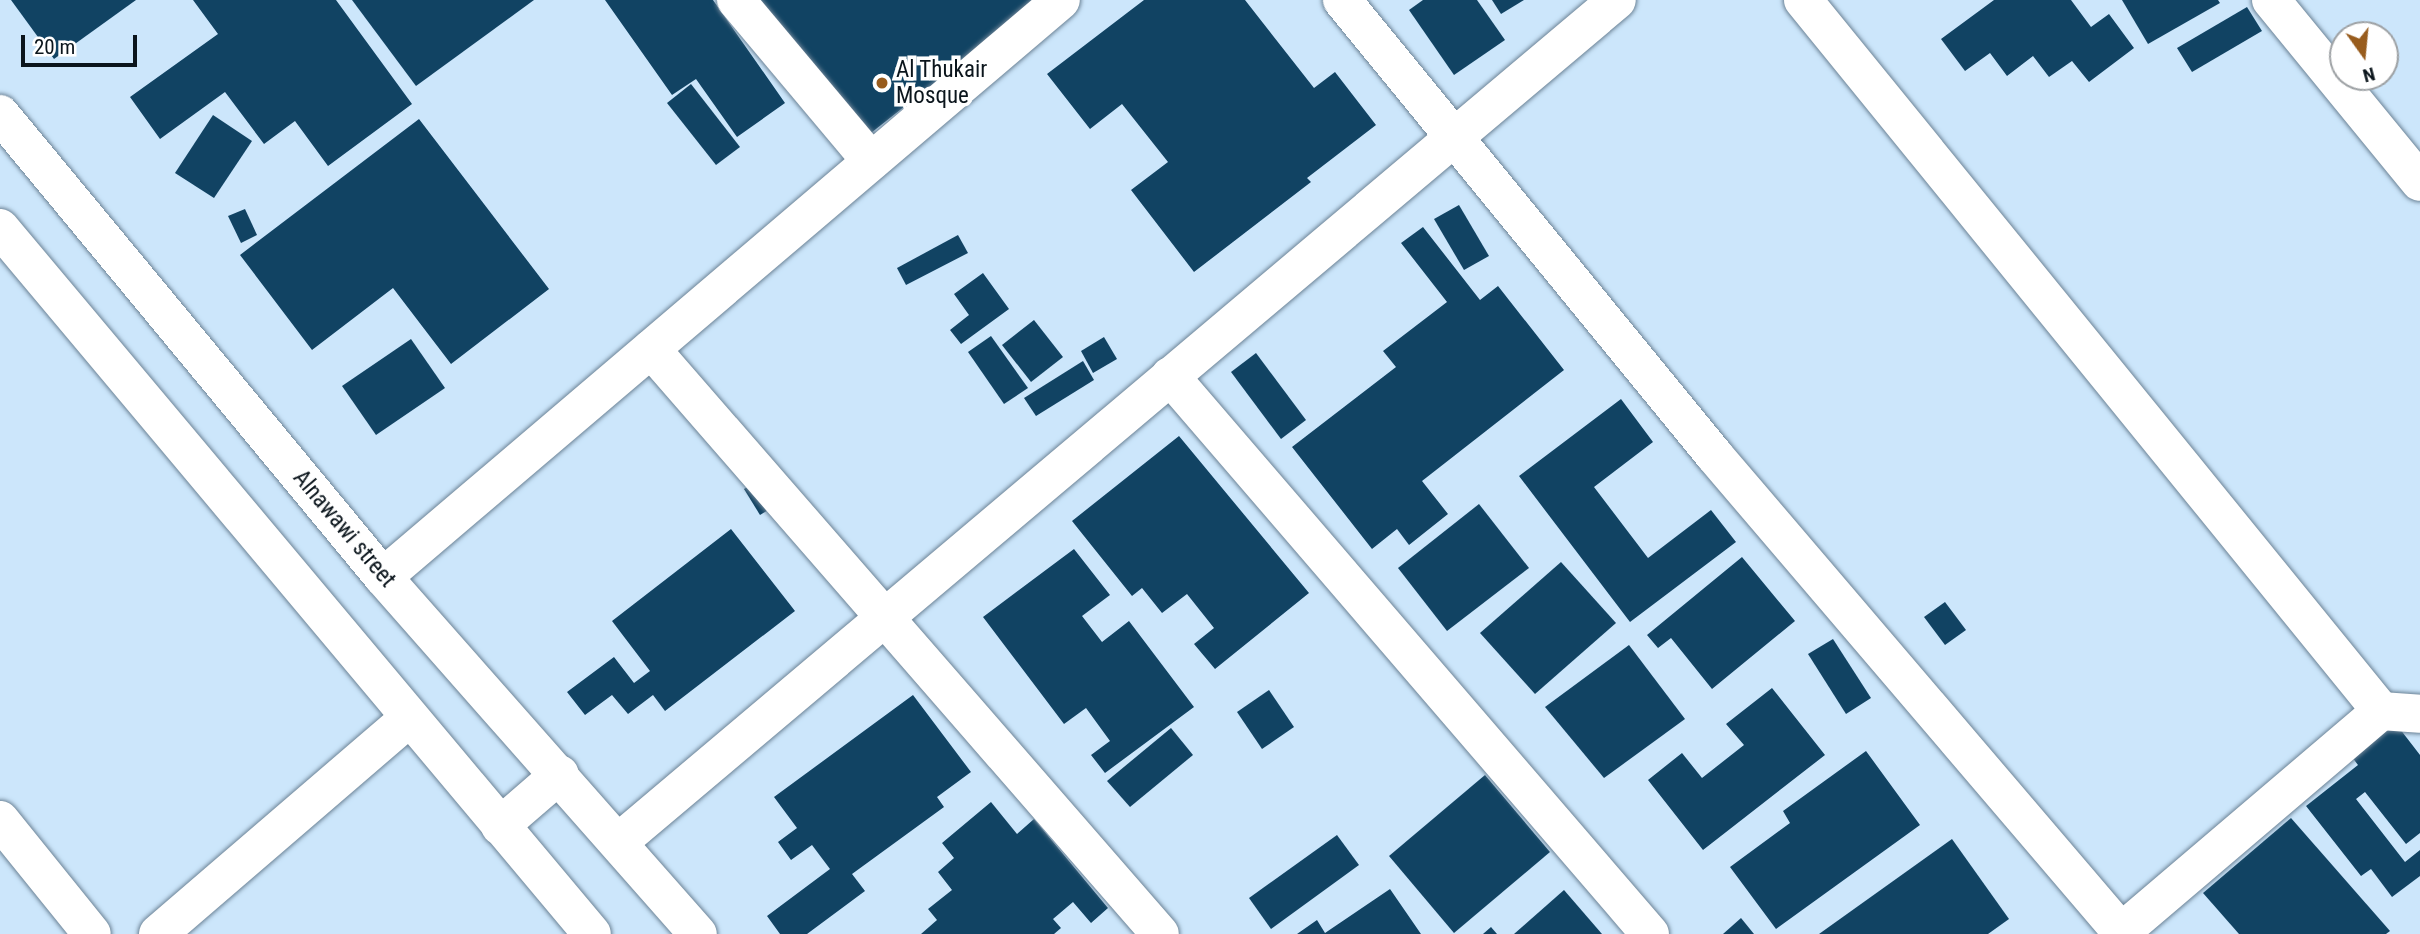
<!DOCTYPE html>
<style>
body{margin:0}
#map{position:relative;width:2420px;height:934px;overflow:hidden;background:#cce6fb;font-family:"Roboto Condensed",sans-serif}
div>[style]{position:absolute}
.building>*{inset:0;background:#114363}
.roads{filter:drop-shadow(0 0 2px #6c8396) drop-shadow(0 0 2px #6c8396)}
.street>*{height:38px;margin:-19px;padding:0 19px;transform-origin:19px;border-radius:19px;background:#fff}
.dots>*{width:19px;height:19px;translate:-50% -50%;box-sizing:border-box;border:4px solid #fff;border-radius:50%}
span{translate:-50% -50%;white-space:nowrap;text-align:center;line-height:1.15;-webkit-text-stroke:7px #fff;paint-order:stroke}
.poi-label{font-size:23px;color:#0b151c}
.left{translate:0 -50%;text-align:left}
.street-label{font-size:23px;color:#0b151c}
.north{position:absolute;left:2329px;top:21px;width:70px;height:70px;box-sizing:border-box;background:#fff;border:2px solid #9da1a4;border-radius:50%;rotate:165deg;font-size:19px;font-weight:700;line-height:28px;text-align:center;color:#0b151c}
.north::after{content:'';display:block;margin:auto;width:24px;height:32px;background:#985c1d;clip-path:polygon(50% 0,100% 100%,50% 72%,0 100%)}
.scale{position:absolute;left:21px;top:35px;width:116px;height:32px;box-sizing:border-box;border:4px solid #0b151c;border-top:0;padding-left:9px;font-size:21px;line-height:24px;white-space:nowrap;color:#0b151c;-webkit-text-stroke:5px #fff;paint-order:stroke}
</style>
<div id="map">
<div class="building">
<i style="clip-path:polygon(11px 0,136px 0,54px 59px)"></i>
<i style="clip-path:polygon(193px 0,336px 0,412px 104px,328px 166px,295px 121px,264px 144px,225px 92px,160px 139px,130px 97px,218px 34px)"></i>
<i style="clip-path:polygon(352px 0,534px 0,416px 86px)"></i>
<i style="clip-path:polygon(605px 0,713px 0,785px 103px,737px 137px,696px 79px,672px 95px)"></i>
<i style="clip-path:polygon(758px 0,1039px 0,871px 133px)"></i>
<i style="clip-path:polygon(1144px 0,1245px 0,1314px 88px,1335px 72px,1376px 125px,1307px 178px,1311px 182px,1194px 272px,1131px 190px,1168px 162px,1122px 104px,1090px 129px,1047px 74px)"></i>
<i style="clip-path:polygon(1423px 0,1477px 0,1505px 40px,1454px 75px,1409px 10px)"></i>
<i style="clip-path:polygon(1492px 0,1524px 0,1501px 14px)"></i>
<i style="clip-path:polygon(1994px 0,2071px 0,2091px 27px,2109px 14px,2134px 48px,2089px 82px,2072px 61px,2049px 77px,2033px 56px,2007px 76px,1990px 53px,1965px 71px,1941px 39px)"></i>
<i style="clip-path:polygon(2122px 0,2218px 0,2220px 3px,2148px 44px)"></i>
<i style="clip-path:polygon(2247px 7px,2262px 31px,2192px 72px,2177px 48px)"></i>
<i style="clip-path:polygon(691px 84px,740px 147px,716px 165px,667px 103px)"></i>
<i style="clip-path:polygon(213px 115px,252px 141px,214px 198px,175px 173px)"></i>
<i style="clip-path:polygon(419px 119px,549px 289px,451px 364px,393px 288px,312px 350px,240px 255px)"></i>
<i style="clip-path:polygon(1459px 205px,1489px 256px,1464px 270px,1434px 219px)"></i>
<i style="clip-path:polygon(245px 209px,257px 235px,241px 243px,228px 216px)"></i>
<i style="clip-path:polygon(1423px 227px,1480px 300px,1498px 286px,1564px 370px,1422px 481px,1448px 514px,1409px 545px,1397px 529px,1372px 549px,1292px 447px,1396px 367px,1383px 351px,1447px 302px,1401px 243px)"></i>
<i style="clip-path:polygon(958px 235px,968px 253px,906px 285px,897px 268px)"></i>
<i style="clip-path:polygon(983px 273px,1009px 309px,961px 344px,950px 330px,969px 315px,954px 294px)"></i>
<i style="clip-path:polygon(1034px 320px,1063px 357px,1031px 382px,1002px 345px)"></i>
<i style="clip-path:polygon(991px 336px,1028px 388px,1004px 404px,968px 352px)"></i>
<i style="clip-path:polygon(1104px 337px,1117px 359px,1093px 373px,1081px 351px)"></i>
<i style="clip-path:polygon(411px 339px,445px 388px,376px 435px,342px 386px)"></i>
<i style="clip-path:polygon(1256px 353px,1306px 420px,1281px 439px,1231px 372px)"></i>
<i style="clip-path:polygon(1083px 361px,1094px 380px,1036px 416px,1024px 398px)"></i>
<i style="clip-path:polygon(1621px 399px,1653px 442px,1594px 487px,1648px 558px,1711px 510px,1736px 542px,1630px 622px,1519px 476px)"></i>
<i style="clip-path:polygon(1179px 436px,1309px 593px,1215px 669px,1194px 644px,1214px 628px,1187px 594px,1162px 613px,1142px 588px,1132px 596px,1072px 521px)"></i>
<i style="clip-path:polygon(759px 480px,775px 506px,760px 515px,744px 489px)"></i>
<i style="clip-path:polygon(1479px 504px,1529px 568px,1447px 631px,1398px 568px)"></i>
<i style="clip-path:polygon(731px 529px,795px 611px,665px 711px,653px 695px,628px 714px,612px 695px,585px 715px,567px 692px,614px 657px,634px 683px,650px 671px,612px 621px)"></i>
<i style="clip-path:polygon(1074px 549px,1110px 595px,1082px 616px,1102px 642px,1129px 621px,1194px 707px,1105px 773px,1091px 755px,1110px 741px,1086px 708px,1064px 724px,983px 617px)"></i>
<i style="clip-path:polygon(1742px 557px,1795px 621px,1712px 689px,1671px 638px,1658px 648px,1647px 635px)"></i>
<i style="clip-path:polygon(1561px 562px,1616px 623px,1535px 694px,1480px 633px)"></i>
<i style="clip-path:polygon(1945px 602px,1966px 630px,1945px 645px,1924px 617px)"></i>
<i style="clip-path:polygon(1833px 639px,1871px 698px,1846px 714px,1808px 654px)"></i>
<i style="clip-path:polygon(1629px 645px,1685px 719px,1604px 778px,1545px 707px)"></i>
<i style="clip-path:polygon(1772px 688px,1825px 755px,1703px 850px,1648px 780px,1682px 753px,1702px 778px,1744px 745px,1726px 724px)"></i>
<i style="clip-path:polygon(1269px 690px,1294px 727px,1262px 749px,1237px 712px)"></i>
<i style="clip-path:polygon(913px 695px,971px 772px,937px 797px,944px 807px,852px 874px,865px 891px,807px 934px,780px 934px,767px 916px,830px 869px,812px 845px,791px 860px,778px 842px,797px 828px,774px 797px)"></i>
<i style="clip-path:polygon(2393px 720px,2420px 755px,2420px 833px,2406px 844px,2365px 792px,2356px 799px,2405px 862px,2420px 850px,2420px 876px,2392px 897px,2371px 869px,2361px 876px,2306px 806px,2358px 765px,2349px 753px)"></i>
<i style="clip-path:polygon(1171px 728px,1193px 755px,1130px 807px,1107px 781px)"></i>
<i style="clip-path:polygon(1866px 751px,1920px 825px,1776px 929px,1730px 867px,1790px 823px,1783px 811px)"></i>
<i style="clip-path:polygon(1485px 775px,1550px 852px,1454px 933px,1389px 856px)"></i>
<i style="clip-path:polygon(991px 802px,1017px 834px,1034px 819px,1108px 908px,1091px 923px,1073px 902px,1053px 919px,1061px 928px,1054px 934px,921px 934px,937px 920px,928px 909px,952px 890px,938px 872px,954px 858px,942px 843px)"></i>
<i style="clip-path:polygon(2291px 818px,2390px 931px,2386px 934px,2239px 934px,2203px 893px)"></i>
<i style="clip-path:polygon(1337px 835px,1359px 865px,1271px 929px,1249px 898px)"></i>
<i style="clip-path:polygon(1952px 839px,2009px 919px,1988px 934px,1819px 934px)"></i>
<i style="clip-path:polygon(1390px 889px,1421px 934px,1297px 934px,1317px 920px,1325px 933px)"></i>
<i style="clip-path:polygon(1564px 890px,1602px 934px,1514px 934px)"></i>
<i style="clip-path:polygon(1741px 918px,1754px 934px,1723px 934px)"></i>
<i style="clip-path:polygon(1491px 927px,1497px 934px,1483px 934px)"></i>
</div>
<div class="roads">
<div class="street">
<i style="left:736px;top:0;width:210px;rotate:50deg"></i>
<i style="left:1342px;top:0;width:588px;rotate:50.73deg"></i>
<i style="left:1714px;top:455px;width:630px;rotate:49.51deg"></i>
<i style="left:1803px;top:0;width:916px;rotate:50.89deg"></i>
<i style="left:2381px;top:711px;width:39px;rotate:4deg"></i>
<i style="left:2271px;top:0;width:235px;rotate:50.7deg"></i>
<i style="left:0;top:114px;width:601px;rotate:50.4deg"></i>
<i style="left:383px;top:577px;width:476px;rotate:48.6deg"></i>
<i style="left:0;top:228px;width:921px;rotate:50.02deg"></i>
<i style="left:651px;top:349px;width:775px;rotate:48.97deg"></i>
<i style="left:1170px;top:376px;width:736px;rotate:49.3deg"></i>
<i style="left:383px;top:577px;width:890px;rotate:-40.4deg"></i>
<i style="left:0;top:820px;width:146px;rotate:51.1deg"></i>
<i style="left:500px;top:826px;width:79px;rotate:-40.9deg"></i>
<i style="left:620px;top:841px;width:1304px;rotate:-40.15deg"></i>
<i style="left:158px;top:934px;width:330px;rotate:-40.7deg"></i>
<i style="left:2119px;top:934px;width:344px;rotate:-40.4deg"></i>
</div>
</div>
<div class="dots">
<i style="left:882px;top:83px;background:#985c1d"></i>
</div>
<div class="poi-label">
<span class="left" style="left:896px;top:83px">Al Thukair<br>Mosque</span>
</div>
<div class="street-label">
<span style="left:344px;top:529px;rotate:50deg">Alnawawi street</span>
</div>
<div class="north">N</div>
<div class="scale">20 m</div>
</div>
